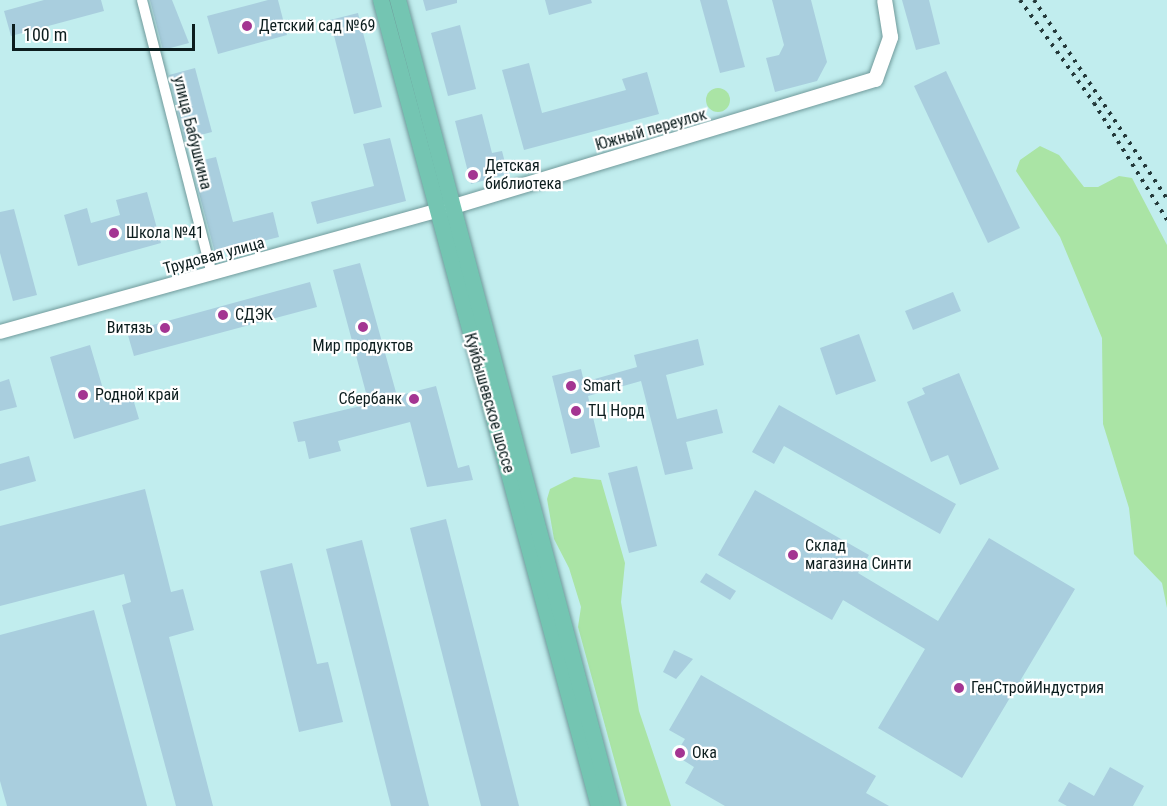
<!DOCTYPE html>
<meta charset="utf-8">
<style>
body{margin:0}
#map{position:relative;width:1167px;height:806px;overflow:hidden;background:#c1edee;font-family:"Roboto Condensed",sans-serif}
div>[style]{position:absolute}
.green>*{inset:0;background:#aae4a5}
.round{border-radius:50%}
.building>*{inset:0;background:#a9cede}
.roads{filter:drop-shadow(0 0 2px #709a9b) drop-shadow(0 0 2px #709a9b)}
.minor>*{height:10px;margin:-5px;padding:0 5px;transform-origin:5px;border-radius:5px;background:#fff}
.tertiary>*{height:14px;margin:-7px;padding:0 7px;transform-origin:7px;border-radius:7px;background:#fff}
.secondary>*{height:15px;margin:-7.5px;padding:0 7.5px;transform-origin:7.5px;border-radius:7.5px;background:#fff}
.primary>*{height:16px;margin:-8px;padding:0 8px;transform-origin:8px;border-radius:8px;background:#74c5b2}
.rail>*{height:4px;margin-top:-2px;transform-origin:0;background:repeating-linear-gradient(90deg,#24393a 0 3px,transparent 0 9px)}
.dots>*{width:16px;height:16px;translate:-50% -50%;box-sizing:border-box;border:3px solid #fff;border-radius:50%}
span{translate:-50% -50%;white-space:nowrap;text-align:center;line-height:1.15;-webkit-text-stroke:4.5px #fff;paint-order:stroke}
.poi-label{font-size:16px;color:#0c1d1e}
.left{translate:0 -50%;text-align:left}
.right{translate:-100% -50%;text-align:right}
.street-label{font-size:16px;color:#0c1d1e}
.scale{position:absolute;left:12px;top:24px;width:183px;height:27px;box-sizing:border-box;border:3px solid #0c1d1e;border-top:0;padding-left:8px;font-size:18px;line-height:21px;white-space:nowrap;color:#0c1d1e;-webkit-text-stroke:4px #fff;paint-order:stroke}
</style>
<div id="map">
<div class="green">
<i class="round" style="left:706px;top:88px;width:24px;height:24px"></i>
<i style="clip-path:polygon(1040px 146px,1059px 155px,1084px 187px,1098px 187px,1119px 176px,1132px 178px,1167px 245px,1167px 608px,1162px 583px,1134px 554px,1129px 508px,1103px 424px,1102px 338px,1060px 237px,1016px 171px,1020px 160px)"></i>
<i style="clip-path:polygon(574px 477px,601px 480px,625px 563px,621px 602px,639px 711px,671px 806px,627px 806px,578px 627px,581px 607px,569px 568px,554px 539px,547px 499px,550px 489px)"></i>
</div>
<div class="building">
<i style="clip-path:polygon(44px 0,101px 0,104px 11px,11px 36px,4px 11px)"></i>
<i style="clip-path:polygon(150px 0,172px 0,189px 43px,163px 50px)"></i>
<i style="clip-path:polygon(268px 0,278px 0,287px 35px,218px 54px,207px 16px)"></i>
<i style="clip-path:polygon(423px 0,457px 0,457px 3px,426px 11px)"></i>
<i style="clip-path:polygon(545px 0,591px 0,592px 3px,549px 15px)"></i>
<i style="clip-path:polygon(700px 0,727px 0,745px 67px,720px 73px)"></i>
<i style="clip-path:polygon(772px 0,811px 0,827px 62px,817px 81px,775px 92px,766px 58px,779px 55px,784px 45px)"></i>
<i style="clip-path:polygon(902px 0,929px 0,940px 44px,916px 50px)"></i>
<i style="clip-path:polygon(358px 13px,382px 107px,354px 114px,330px 20px)"></i>
<i style="clip-path:polygon(460px 25px,476px 89px,448px 96px,431px 33px)"></i>
<i style="clip-path:polygon(529px 63px,542px 113px,626px 90px,622px 79px,647px 72px,659px 114px,524px 150px,502px 70px)"></i>
<i style="clip-path:polygon(195px 68px,212px 132px,185px 139px,169px 75px)"></i>
<i style="clip-path:polygon(946px 71px,1020px 228px,988px 243px,914px 86px)"></i>
<i style="clip-path:polygon(482px 114px,492px 153px,502px 151px,508px 174px,471px 184px,455px 121px)"></i>
<i style="clip-path:polygon(390px 138px,406px 201px,317px 224px,311px 202px,374px 186px,363px 144px)"></i>
<i style="clip-path:polygon(216px 157px,233px 222px,273px 212px,279px 237px,215px 253px,191px 163px)"></i>
<i style="clip-path:polygon(147px 192px,161px 243px,78px 266px,64px 215px,87px 208px,91px 223px,120px 215px,116px 200px)"></i>
<i style="clip-path:polygon(14px 209px,37px 295px,13px 301px,0 253px,0 212px)"></i>
<i style="clip-path:polygon(360px 263px,397px 396px,436px 386px,458px 468px,469px 465px,473px 480px,427px 487px,410px 422px,338px 441px,341px 451px,309px 459px,305px 441px,298px 442px,293px 422px,369px 404px,333px 270px)"></i>
<i style="clip-path:polygon(310px 282px,317px 307px,134px 356px,127px 332px)"></i>
<i style="clip-path:polygon(953px 292px,961px 311px,913px 330px,905px 311px)"></i>
<i style="clip-path:polygon(859px 334px,876px 381px,836px 395px,820px 348px)"></i>
<i style="clip-path:polygon(698px 339px,704px 365px,666px 375px,677px 419px,717px 409px,723px 433px,686px 442px,693px 469px,665px 475px,641px 381px,588px 396px,600px 447px,571px 454px,552px 376px,581px 369px,584px 382px,637px 367px,634px 355px)"></i>
<i style="clip-path:polygon(90px 345px,106px 399px,131px 392px,139px 419px,74px 439px,50px 357px)"></i>
<i style="clip-path:polygon(959px 373px,999px 469px,960px 485px,948px 455px,931px 462px,907px 402px,925px 394px,922px 388px)"></i>
<i style="clip-path:polygon(9px 379px,17px 407px,0 411px,0 382px)"></i>
<i style="clip-path:polygon(779px 405px,956px 504px,940px 534px,784px 446px,774px 464px,752px 452px)"></i>
<i style="clip-path:polygon(29px 456px,36px 481px,0 491px,0 464px)"></i>
<i style="clip-path:polygon(637px 466px,657px 546px,629px 553px,608px 473px)"></i>
<i style="clip-path:polygon(145px 489px,171px 592px,183px 589px,194px 630px,169px 637px,213px 806px,176px 806px,122px 605px,131px 602px,124px 574px,0 606px,0 526px)"></i>
<i style="clip-path:polygon(755px 490px,869px 555px,858px 573px,938px 621px,989px 538px,1075px 589px,962px 778px,878px 728px,925px 649px,843px 600px,832px 620px,718px 555px)"></i>
<i style="clip-path:polygon(446px 519px,519px 806px,481px 806px,410px 528px)"></i>
<i style="clip-path:polygon(362px 540px,429px 806px,391px 806px,326px 549px)"></i>
<i style="clip-path:polygon(292px 563px,317px 664px,328px 662px,343px 722px,299px 732px,260px 571px)"></i>
<i style="clip-path:polygon(706px 573px,736px 591px,730px 600px,700px 582px)"></i>
<i style="clip-path:polygon(94px 610px,147px 806px,7px 806px,0 781px,0 635px)"></i>
<i style="clip-path:polygon(674px 650px,693px 659px,676px 679px,663px 672px)"></i>
<i style="clip-path:polygon(701px 675px,876px 776px,866px 793px,889px 806px,725px 806px,685px 783px,694px 767px,675px 755px,685px 739px,669px 730px)"></i>
<i style="clip-path:polygon(1110px 767px,1144px 786px,1133px 806px,1067px 806px,1058px 801px,1069px 782px,1094px 796px)"></i>
</div>
<div class="roads">
<div class="minor">
<i style="left:142px;top:0;width:283px;rotate:75.7deg"></i>
</div>
<div class="tertiary">
<i style="left:0;top:332px;width:465px;rotate:-15.5deg"></i>
</div>
<div class="secondary">
<i style="left:450px;top:207px;width:444px;rotate:-16.8deg"></i>
<i style="left:875px;top:79px;width:45px;rotate:-70.3deg"></i>
<i style="left:890px;top:37px;width:37px;rotate:-99deg"></i>
</div>
<div class="primary">
<i style="left:381px;top:0;width:835px;rotate:74.87deg"></i>
<i style="left:398px;top:0;width:834px;rotate:75.13deg"></i>
</div>
</div>
<div class="rail">
<i style="left:1020px;top:0;width:127px;rotate:54.3deg"></i>
<i style="left:1094px;top:103px;width:138px;rotate:58deg"></i>
<i style="left:1034px;top:0;width:239px;rotate:56.2deg"></i>
</div>
<div class="dots">
<i style="left:247px;top:26px;background:#a43592"></i>
<i style="left:473px;top:175px;background:#a43592"></i>
<i style="left:114px;top:233px;background:#a43592"></i>
<i style="left:223px;top:315px;background:#a43592"></i>
<i style="left:363px;top:327px;background:#a43592"></i>
<i style="left:165px;top:328px;background:#a43592"></i>
<i style="left:571px;top:386px;background:#a43592"></i>
<i style="left:83px;top:395px;background:#a43592"></i>
<i style="left:414px;top:399px;background:#a43592"></i>
<i style="left:576px;top:411px;background:#a43592"></i>
<i style="left:793px;top:555px;background:#a43592"></i>
<i style="left:959px;top:688px;background:#a43592"></i>
<i style="left:680px;top:753px;background:#a43592"></i>
</div>
<div class="poi-label">
<span class="left" style="left:259px;top:26px">Детский сад №69</span>
<span class="left" style="left:485px;top:175px">Детская<br>библиотека</span>
<span class="left" style="left:126px;top:233px">Школа №41</span>
<span class="left" style="left:235px;top:315px">СДЭК</span>
<span class="right" style="left:153px;top:328px">Витязь</span>
<span style="left:363px;top:346px">Мир продуктов</span>
<span class="left" style="left:583px;top:386px">Smart</span>
<span class="left" style="left:95px;top:395px">Родной край</span>
<span class="right" style="left:402px;top:399px">Сбербанк</span>
<span class="left" style="left:588px;top:411px">ТЦ Норд</span>
<span class="left" style="left:805px;top:555px">Склад<br>магазина Синти</span>
<span class="left" style="left:971px;top:688px">ГенСтройИндустрия</span>
<span class="left" style="left:692px;top:753px">Ока</span>
</div>
<div class="street-label">
<span style="left:651px;top:130px;rotate:-16deg">Южный переулок</span>
<span style="left:192px;top:133px;rotate:76deg">улица Бабушкина</span>
<span style="left:214px;top:256px;rotate:-15deg">Трудовая улица</span>
<span style="left:489px;top:403px;rotate:74deg">Куйбышевское шоссе</span>
</div>
<div class="scale">100 m</div>
</div>
